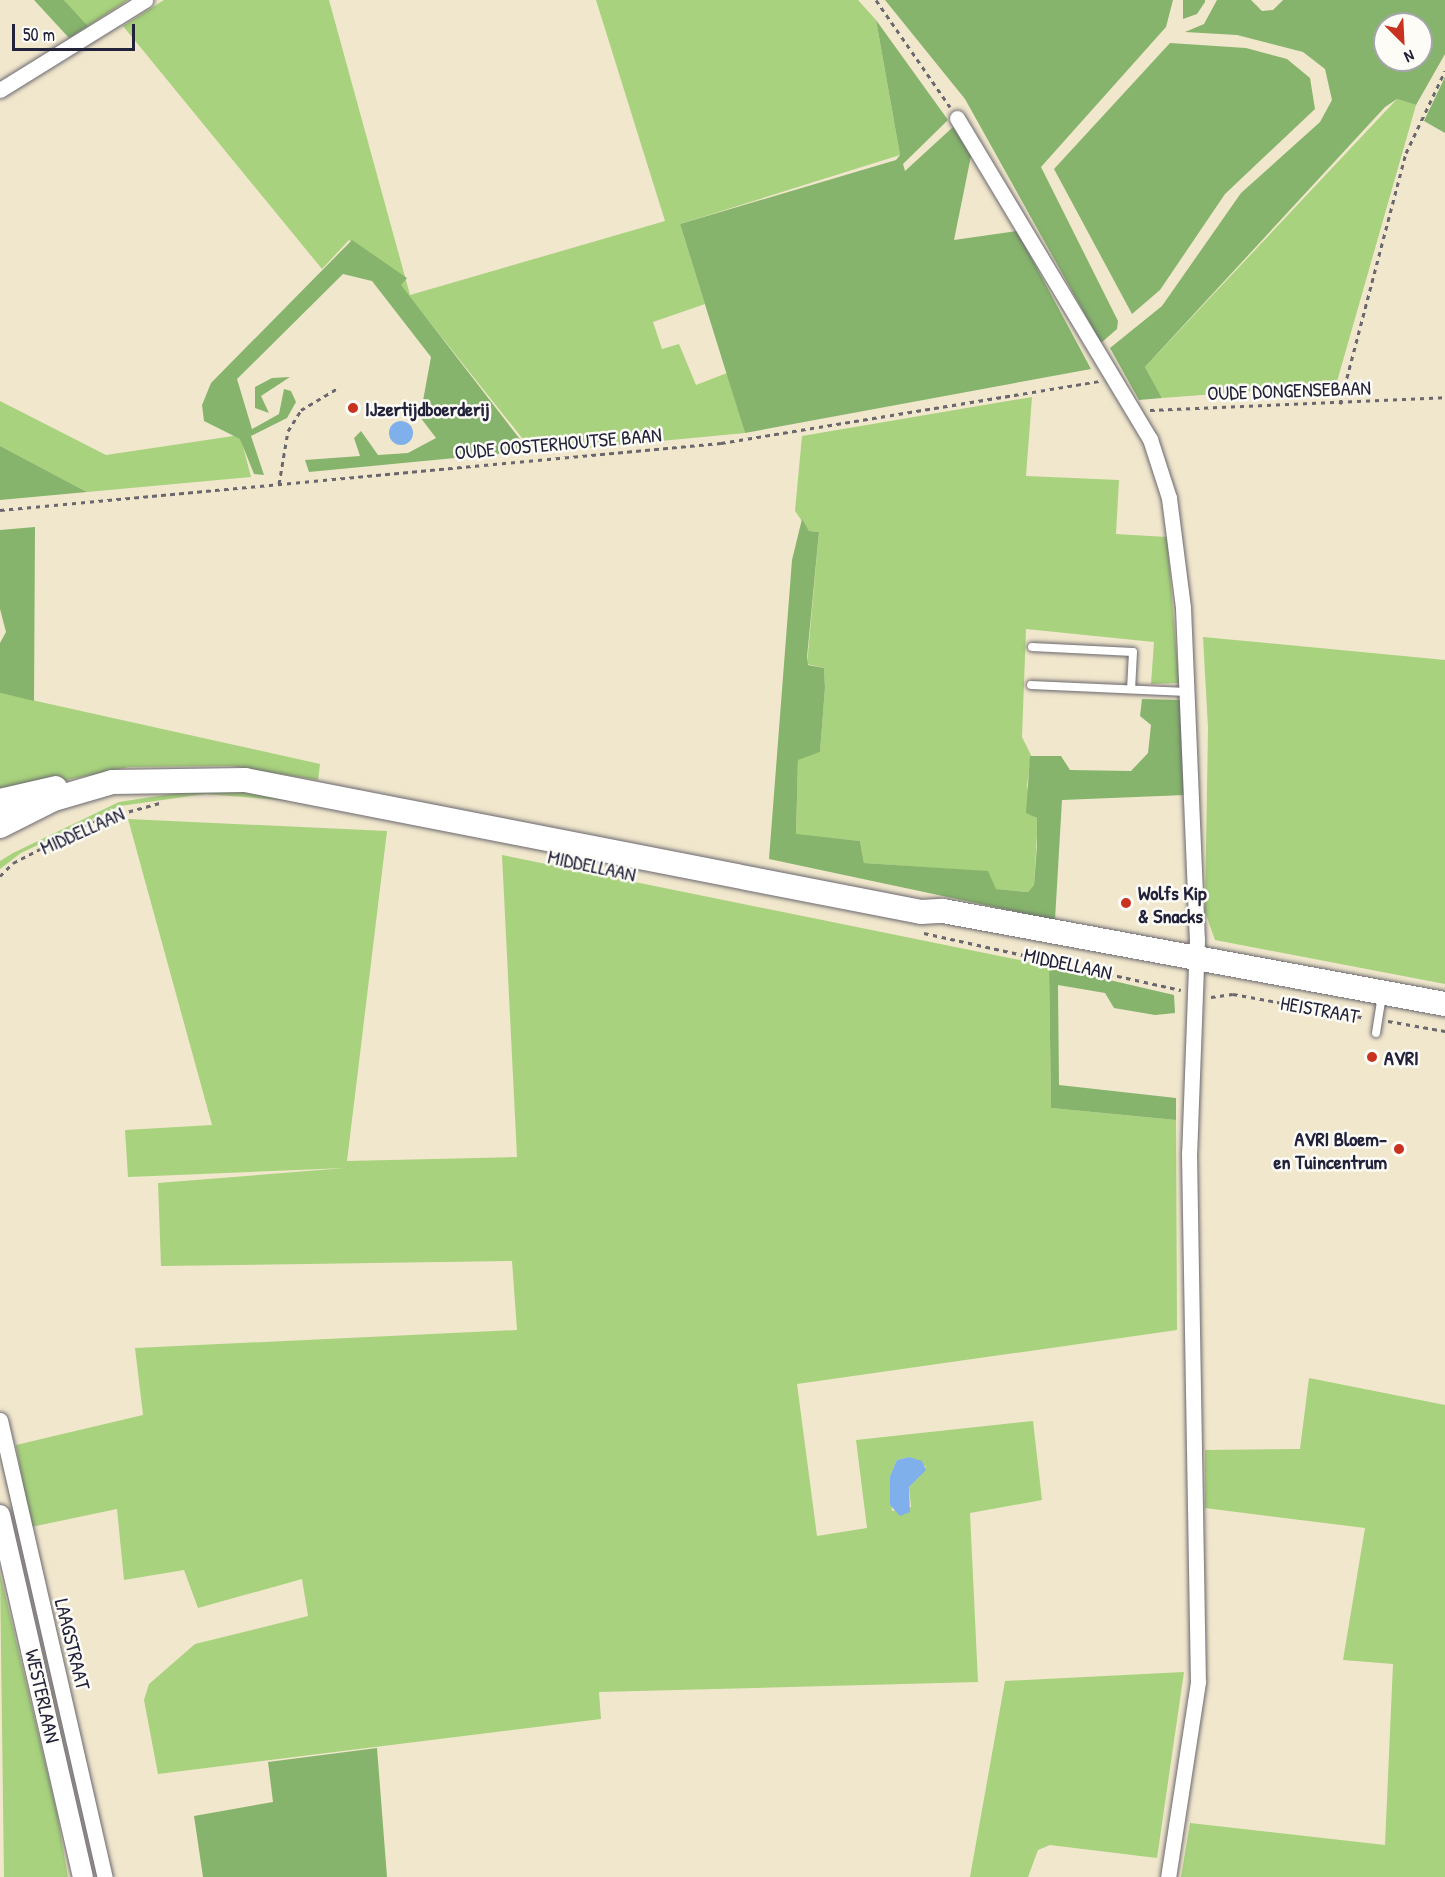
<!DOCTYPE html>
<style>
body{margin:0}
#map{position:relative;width:1445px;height:1877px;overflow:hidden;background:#f1e7cd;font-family:"Patrick Hand",sans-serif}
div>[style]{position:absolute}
.green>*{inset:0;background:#a8d27d}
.forest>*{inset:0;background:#86b46c}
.water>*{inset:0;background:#80b0eb}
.round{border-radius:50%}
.path>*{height:3px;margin-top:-1.5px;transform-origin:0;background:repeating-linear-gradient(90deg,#6a676e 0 4.5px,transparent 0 9px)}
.roads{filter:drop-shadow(0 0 2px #6a676e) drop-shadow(0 0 2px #6a676e)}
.service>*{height:8px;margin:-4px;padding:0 4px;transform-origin:4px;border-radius:4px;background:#fff}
.minor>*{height:15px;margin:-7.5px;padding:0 7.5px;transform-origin:7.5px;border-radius:7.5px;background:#fff}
.tertiary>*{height:20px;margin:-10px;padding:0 10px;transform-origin:10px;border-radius:10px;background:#fff}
.primary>*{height:24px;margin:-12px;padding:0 12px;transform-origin:12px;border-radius:12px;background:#fff}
.dots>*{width:16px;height:16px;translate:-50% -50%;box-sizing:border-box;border:3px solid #fdfcf7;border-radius:50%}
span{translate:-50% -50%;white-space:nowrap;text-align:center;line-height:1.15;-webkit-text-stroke:5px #fdfcf7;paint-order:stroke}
.street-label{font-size:20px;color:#22223b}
.poi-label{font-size:20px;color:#22223b;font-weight:700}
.left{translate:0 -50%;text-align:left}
.right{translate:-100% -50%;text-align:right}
.north{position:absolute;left:1373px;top:12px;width:60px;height:60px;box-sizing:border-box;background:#fdfcf7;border:2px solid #a5a5ac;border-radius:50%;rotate:156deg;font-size:16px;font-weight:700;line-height:24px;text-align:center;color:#22223b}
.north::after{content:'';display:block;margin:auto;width:21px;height:27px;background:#c8321e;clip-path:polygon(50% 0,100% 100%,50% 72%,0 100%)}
.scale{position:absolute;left:12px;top:24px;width:123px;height:27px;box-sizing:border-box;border:3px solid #22223b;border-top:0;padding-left:8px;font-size:18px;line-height:21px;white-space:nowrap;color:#22223b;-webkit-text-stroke:4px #fdfcf7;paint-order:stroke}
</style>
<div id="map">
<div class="green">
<i style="clip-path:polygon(64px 0,128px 0,88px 26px)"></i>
<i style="clip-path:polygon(164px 0,329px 0,410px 295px,665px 221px,596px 0,858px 0,876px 20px,900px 155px,680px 224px,705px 304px,653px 322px,662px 349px,679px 344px,696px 385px,727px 373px,745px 433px,534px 453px,385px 266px,349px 240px,322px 269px,123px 26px)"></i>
<i style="clip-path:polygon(1397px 99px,1416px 105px,1336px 385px,1162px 398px,1145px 367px)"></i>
<i style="clip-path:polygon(1032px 397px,1026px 476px,1119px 480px,1116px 534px,1167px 537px,1179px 683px,1151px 684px,1154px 642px,1026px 629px,1022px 737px,1031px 755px,1027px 786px,1032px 815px,1038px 819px,1034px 885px,1028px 892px,996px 889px,951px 869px,864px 863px,860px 841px,796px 835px,798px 759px,820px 752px,825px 687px,824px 668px,807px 664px,819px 532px,809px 531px,795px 511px,802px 436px)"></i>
<i style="clip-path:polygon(0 401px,106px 455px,240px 435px,251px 477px,87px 492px,0 446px)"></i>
<i style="clip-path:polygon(1203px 637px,1445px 660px,1445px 984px,1215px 940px,1205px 912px,1208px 728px)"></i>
<i style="clip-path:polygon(0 693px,320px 764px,318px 780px,231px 766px,129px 767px,0 794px)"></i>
<i style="clip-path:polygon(191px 791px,238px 791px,292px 801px,205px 794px,120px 806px,21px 853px,0 869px,0 861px,13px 853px,119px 802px)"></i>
<i style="clip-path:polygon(evenodd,128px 819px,387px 831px,347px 1161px,517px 1157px,502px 855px,1049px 966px,1051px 1108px,1176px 1120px,1177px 1330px,797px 1384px,817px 1536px,867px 1528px,856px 1440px,1033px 1421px,1042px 1500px,970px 1513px,978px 1682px,599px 1692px,601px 1719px,158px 1774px,144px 1700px,149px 1684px,195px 1644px,308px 1616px,302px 1579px,198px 1608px,184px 1570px,124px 1580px,117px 1509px,31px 1527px,16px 1445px,143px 1415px,135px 1348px,517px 1330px,512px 1261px,161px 1266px,158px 1183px,345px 1168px,128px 1177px,125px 1130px,212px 1125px,128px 819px,909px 1457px,926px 1467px,909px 1487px,911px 1507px,892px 1511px,890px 1476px,897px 1460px,909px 1457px)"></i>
<i style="clip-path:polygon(1309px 1378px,1445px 1405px,1445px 1877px,1181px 1877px,1190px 1823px,1385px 1845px,1393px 1664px,1343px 1660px,1365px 1528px,1205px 1508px,1205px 1450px,1300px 1449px)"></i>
<i style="clip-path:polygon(0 1573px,57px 1813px,68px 1877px,4px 1877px)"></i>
<i style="clip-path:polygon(1184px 1672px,1157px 1858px,1050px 1845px,1038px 1850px,1028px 1877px,970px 1877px,1005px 1681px)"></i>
</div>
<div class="forest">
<i style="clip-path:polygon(34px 0,64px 0,88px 26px,69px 38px)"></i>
<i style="clip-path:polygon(885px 0,1173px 0,1166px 27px,1041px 167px,1118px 321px,1117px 329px,1101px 343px,965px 99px)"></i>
<i style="clip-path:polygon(1183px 0,1205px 0,1205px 2px,1197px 14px,1183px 19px)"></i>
<i style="clip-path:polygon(evenodd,1217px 0,1251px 0,1262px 11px,1273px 10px,1283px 0,1445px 0,1445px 54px,1416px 105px,1397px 99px,1385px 107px,1145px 367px,1162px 398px,1139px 400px,1110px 348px,1162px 306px,1241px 193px,1320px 122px,1332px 100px,1325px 69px,1303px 52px,1237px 35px,1185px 32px,1204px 24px,1217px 0,1385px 24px,1421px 24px,1421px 60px,1385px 60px,1385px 24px)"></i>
<i style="clip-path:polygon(876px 20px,948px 120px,903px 164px,905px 171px,953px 127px,971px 156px,954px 240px,1017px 231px,1091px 369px,745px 433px,680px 224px,896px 160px,900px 155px)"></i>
<i style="clip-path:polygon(1170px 43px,1246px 48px,1287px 59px,1310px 78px,1315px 109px,1225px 194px,1160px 290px,1132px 314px,1054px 169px)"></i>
<i style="clip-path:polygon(1445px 77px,1445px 133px,1424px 121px)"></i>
<i style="clip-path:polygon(352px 240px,407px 278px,401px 285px,529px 451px,309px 472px,305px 460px,360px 456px,354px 438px,361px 431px,378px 455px,408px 453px,436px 438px,420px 417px,431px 357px,372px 281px,343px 274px,237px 379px,252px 429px,279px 414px,284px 389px,291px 391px,296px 402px,287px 418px,251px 436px,264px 475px,254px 474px,240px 439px,204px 421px,202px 405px,211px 383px)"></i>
<i style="clip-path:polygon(290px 377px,261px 396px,269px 413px,255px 408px,255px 387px,272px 378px)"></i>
<i style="clip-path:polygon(0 446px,2px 447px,87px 492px,0 500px)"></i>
<i style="clip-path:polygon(802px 519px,809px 531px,819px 532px,807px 657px,808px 665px,824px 668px,825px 687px,820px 752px,798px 760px,796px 834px,860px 841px,864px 863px,988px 871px,996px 889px,1028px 892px,1034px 885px,1037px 845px,1037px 818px,1026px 813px,1030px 756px,1061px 756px,1070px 770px,1131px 771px,1148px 753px,1151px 725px,1140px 716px,1142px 699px,1180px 700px,1185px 795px,1062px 800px,1055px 920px,769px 859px,792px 560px)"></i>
<i style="clip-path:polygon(35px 527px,34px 701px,0 693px,0 643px,6px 632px,0 609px,0 530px)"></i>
<i style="clip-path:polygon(1049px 966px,1174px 995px,1175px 1013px,1155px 1015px,1114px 1008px,1105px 993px,1058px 985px,1059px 1085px,1176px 1098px,1176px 1120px,1051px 1108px)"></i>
<i style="clip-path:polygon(377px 1748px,387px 1877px,203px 1877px,194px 1816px,273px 1802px,268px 1762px)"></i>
</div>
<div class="water">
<i class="round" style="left:389px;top:421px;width:24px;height:24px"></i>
<i style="clip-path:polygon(909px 1457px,922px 1461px,926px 1470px,909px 1487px,910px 1512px,900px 1516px,890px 1505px,890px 1476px,897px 1460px)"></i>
</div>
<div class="path">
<i style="left:876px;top:0;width:130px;rotate:55.3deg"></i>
<i style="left:1340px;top:404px;width:260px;rotate:-75.3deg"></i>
<i style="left:1406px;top:153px;width:91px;rotate:-64.6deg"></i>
<i style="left:1150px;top:410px;width:295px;rotate:-2.5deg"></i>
<i style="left:279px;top:484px;width:54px;rotate:-80.4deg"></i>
<i style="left:288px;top:431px;width:25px;rotate:-58deg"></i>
<i style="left:301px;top:410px;width:43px;rotate:-30.7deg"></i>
<i style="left:0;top:510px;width:724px;rotate:-5.31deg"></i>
<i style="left:721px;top:443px;width:383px;rotate:-9.3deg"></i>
<i style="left:0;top:876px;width:18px;rotate:-45deg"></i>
<i style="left:13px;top:863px;width:91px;rotate:-27.4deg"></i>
<i style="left:94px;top:821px;width:68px;rotate:-15.3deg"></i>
<i style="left:924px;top:933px;width:263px;rotate:12.5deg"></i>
<i style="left:1211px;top:997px;width:22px;rotate:-8deg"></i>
<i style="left:1233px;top:994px;width:135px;rotate:10.2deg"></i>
<i style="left:1388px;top:1021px;width:58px;rotate:10deg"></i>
</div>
<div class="roads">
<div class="service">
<i style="left:1032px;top:647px;width:101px;rotate:2.8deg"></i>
<i style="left:1133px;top:652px;width:37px;rotate:93deg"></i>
<i style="left:1031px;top:685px;width:156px;rotate:2.6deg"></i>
<i style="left:1376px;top:1033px;width:39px;rotate:-81deg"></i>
</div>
<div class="minor">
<i style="left:0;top:90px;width:171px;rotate:-31.8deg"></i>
<i style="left:957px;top:118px;width:375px;rotate:59deg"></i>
<i style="left:1150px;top:439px;width:62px;rotate:72.1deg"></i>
<i style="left:1169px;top:498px;width:111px;rotate:82.7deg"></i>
<i style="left:1183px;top:608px;width:331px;rotate:87.6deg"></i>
<i style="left:1197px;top:939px;width:214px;rotate:92.1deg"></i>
<i style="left:1189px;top:1153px;width:529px;rotate:89.03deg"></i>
<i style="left:1198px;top:1682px;width:197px;rotate:98.7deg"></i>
<i style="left:0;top:1420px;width:469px;rotate:77.1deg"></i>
</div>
<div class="tertiary">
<i style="left:0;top:1515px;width:371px;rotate:77.1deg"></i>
</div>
<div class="primary">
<i style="left:0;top:801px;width:57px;rotate:-13.1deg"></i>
<i style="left:0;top:826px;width:60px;rotate:-26.6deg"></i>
<i style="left:54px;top:799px;width:60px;rotate:-16.3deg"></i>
<i style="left:112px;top:782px;width:133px;rotate:-0.9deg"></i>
<i style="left:245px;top:780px;width:689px;rotate:11.05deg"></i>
<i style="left:921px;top:912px;width:22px;rotate:-3deg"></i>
<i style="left:943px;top:911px;width:511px;rotate:10.5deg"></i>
</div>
</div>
<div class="dots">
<i style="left:353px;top:408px;background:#c8321e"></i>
<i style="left:1126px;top:903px;background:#c8321e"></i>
<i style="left:1372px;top:1057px;background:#c8321e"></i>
<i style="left:1399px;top:1149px;background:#c8321e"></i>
</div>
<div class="street-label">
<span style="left:1289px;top:390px;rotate:-2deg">OUDE DONGENSEBAAN</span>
<span style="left:558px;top:443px;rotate:-5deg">OUDE OOSTERHOUTSE BAAN</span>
<span style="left:82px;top:830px;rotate:-24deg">MIDDELLAAN</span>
<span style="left:592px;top:865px;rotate:12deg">MIDDELLAAN</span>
<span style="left:1068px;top:963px;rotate:12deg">MIDDELLAAN</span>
<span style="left:1320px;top:1009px;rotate:10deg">HEISTRAAT</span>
<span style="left:73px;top:1644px;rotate:76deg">LAAGSTRAAT</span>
<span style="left:43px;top:1696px;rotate:77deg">WESTERLAAN</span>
</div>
<div class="poi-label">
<span class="left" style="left:365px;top:408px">IJzertijdboerderij</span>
<span class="left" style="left:1138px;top:904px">Wolfs Kip<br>&amp; Snacks</span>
<span class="left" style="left:1384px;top:1057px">AVRI</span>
<span class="right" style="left:1387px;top:1150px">AVRI Bloem-<br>en Tuincentrum</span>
</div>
<div class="north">N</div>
<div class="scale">50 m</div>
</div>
